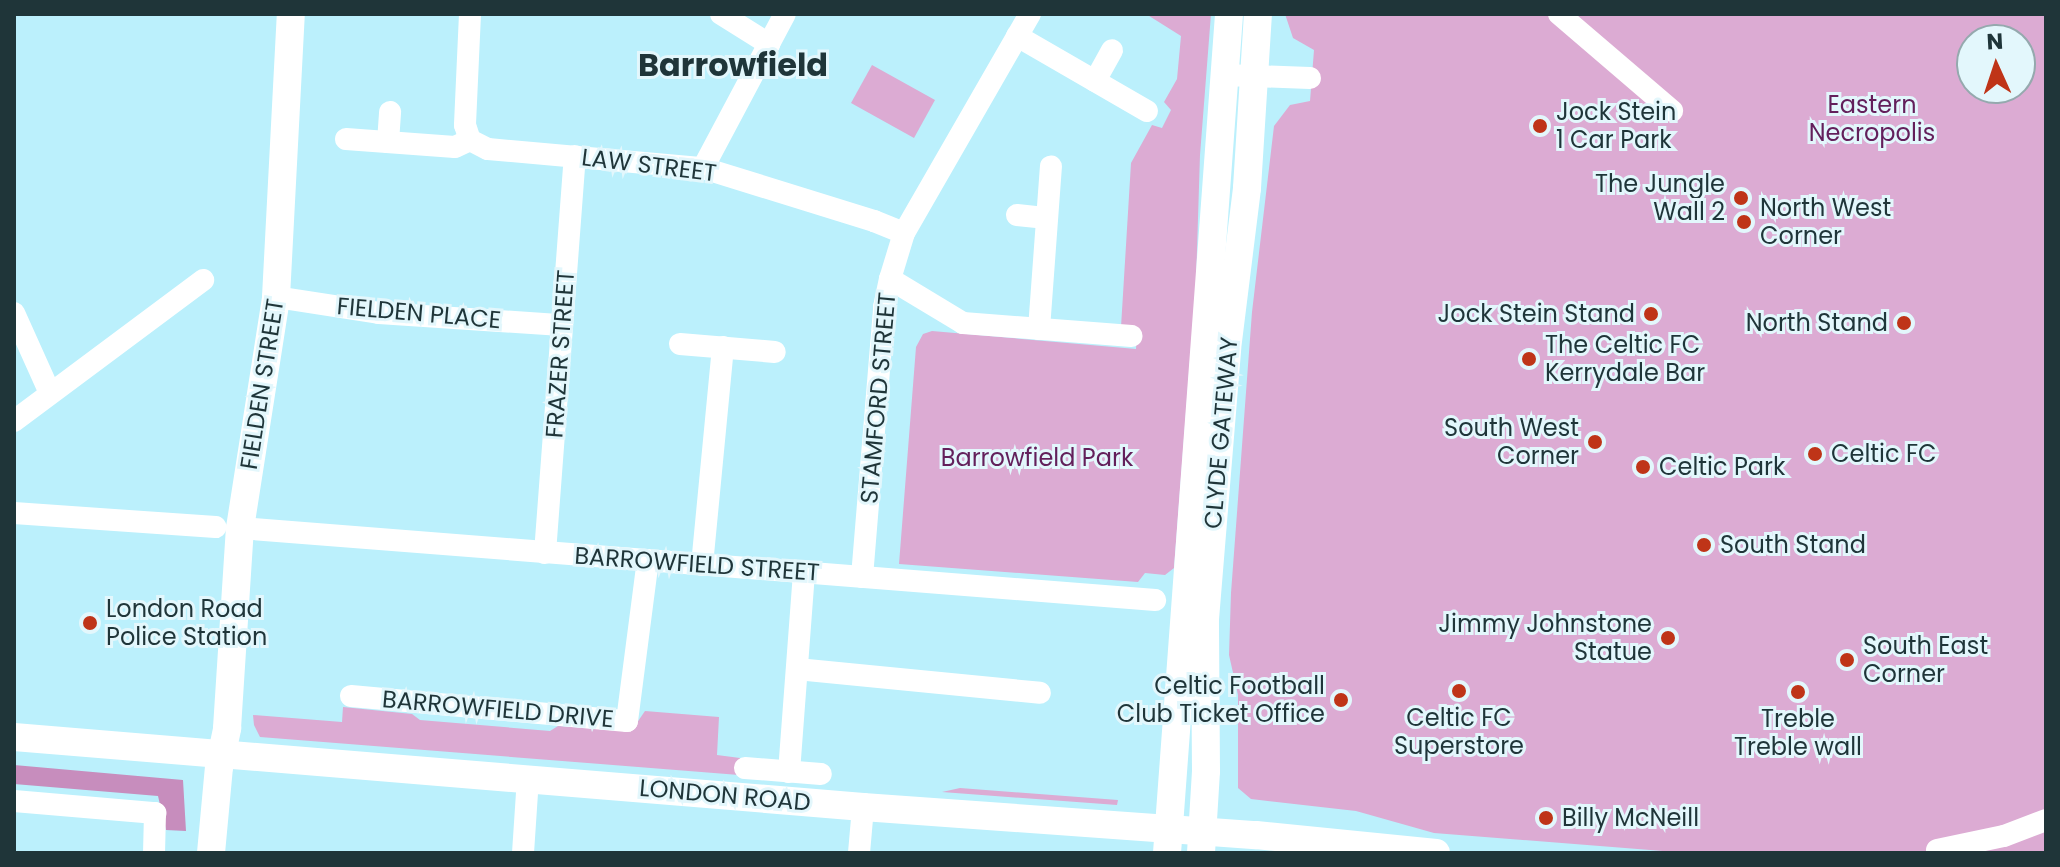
<!DOCTYPE html>
<style>
body{margin:0}
#map{position:relative;width:2060px;height:867px;overflow:hidden;background:#bbf0fc;font-family:Poppins,sans-serif}
div>[style]{position:absolute}
.green>*{inset:0;background:#dcabd3}
.forest>*{inset:0;background:#c78dbd}
.minor>*{height:22px;margin:-11px;padding:0 11px;transform-origin:11px;border-radius:11px;background:#fff}
.major>*{height:28px;margin:-14px;padding:0 14px;transform-origin:14px;border-radius:14px;background:#fff}
.dots>*{width:22px;height:22px;translate:-50% -50%;box-sizing:border-box;border:4px solid #e3f7fc;border-radius:50%}
span{translate:-50% -50%;white-space:nowrap;text-align:center;line-height:1.15;-webkit-text-stroke:6px #e3f7fc;paint-order:stroke}
.park-label{font-size:24px;color:#631f5b}
.poi-label{font-size:24px;color:#1f3539}
.left{translate:0 -50%;text-align:left}
.right{translate:-100% -50%;text-align:right}
.street-label{font-size:24px;color:#1f3539}
.district-label{font-size:32px;color:#1f3539;font-weight:700}
.frame{position:absolute;inset:0;border:16px solid #1f3539;pointer-events:none}
.north{position:absolute;left:1956px;top:24px;width:80px;height:80px;box-sizing:border-box;background:#e3f7fc;border:2px solid #95a9ae;border-radius:50%;rotate:357deg;font-size:22px;font-weight:700;line-height:32px;text-align:center;color:#1f3539}
.north::after{content:'';display:block;margin:auto;width:28px;height:36px;background:#bf3418;clip-path:polygon(50% 0,100% 100%,50% 72%,0 100%)}
</style>
<div id="map">
<div class="green">
<i style="clip-path:polygon(1146px 14px,1211px 14px,1200px 155px,1196px 282px,1174px 568px,1165px 575px,1145px 573px,1138px 582px,899px 564px,916px 347px,923px 334px,932px 331px,1136px 349px,1137px 328px,1121px 327px,1131px 163px,1152px 125px,1162px 128px,1171px 110px,1164px 102px,1177px 79px,1181px 36px)"></i>
<i style="clip-path:polygon(evenodd,1285px 14px,2046px 14px,2046px 853px,1688px 853px,1434px 833px,1356px 811px,1251px 799px,1238px 788px,1238px 695px,1229px 655px,1231px 593px,1252px 312px,1274px 126px,1290px 105px,1310px 101px,1314px 50px,1293px 38px,1285px 14px,1972px 40px,2020px 40px,2020px 88px,1972px 88px,1972px 40px)"></i>
<i style="clip-path:polygon(872px 65px,935px 100px,914px 138px,851px 103px)"></i>
<i style="clip-path:polygon(343px 707px,412px 714px,420px 720px,550px 731px,558px 726px,624px 731px,634px 727px,645px 711px,719px 717px,717px 755px,740px 758px,739px 775px,260px 737px,254px 725px,253px 715px,342px 722px)"></i>
<i style="clip-path:polygon(960px 788px,1118px 800px,1117px 805px,942px 792px)"></i>
</div>
<div class="forest">
<i style="clip-path:polygon(14px 765px,183px 780px,186px 831px,166px 830px,158px 796px,14px 784px)"></i>
</div>
<div class="minor">
<i style="left:470px;top:14px;width:111px;rotate:92.6deg"></i>
<i style="left:465px;top:125px;width:16px;rotate:72deg"></i>
<i style="left:721px;top:14px;width:57px;rotate:32deg"></i>
<i style="left:1559px;top:14px;width:149px;rotate:40.6deg"></i>
<i style="left:1017px;top:36px;width:150px;rotate:30deg"></i>
<i style="left:1224px;top:75px;width:86px;rotate:2deg"></i>
<i style="left:1095px;top:81px;width:35px;rotate:-61deg"></i>
<i style="left:346px;top:139px;width:109px;rotate:4.2deg"></i>
<i style="left:455px;top:147px;width:17px;rotate:-25deg"></i>
<i style="left:470px;top:140px;width:20px;rotate:27deg"></i>
<i style="left:488px;top:149px;width:216px;rotate:5.1deg"></i>
<i style="left:703px;top:168px;width:179px;rotate:17.2deg"></i>
<i style="left:874px;top:221px;width:32px;rotate:22deg"></i>
<i style="left:388px;top:142px;width:30px;rotate:-86deg"></i>
<i style="left:703px;top:168px;width:174px;rotate:-62deg"></i>
<i style="left:1017px;top:215px;width:30px;rotate:6deg"></i>
<i style="left:890px;top:279px;width:85px;rotate:31.1deg"></i>
<i style="left:963px;top:323px;width:169px;rotate:4.4deg"></i>
<i style="left:276px;top:297px;width:104px;rotate:8.8deg"></i>
<i style="left:379px;top:313px;width:183px;rotate:3.8deg"></i>
<i style="left:14px;top:313px;width:88px;rotate:65.8deg"></i>
<i style="left:1039px;top:329px;width:163px;rotate:-85.8deg"></i>
<i style="left:680px;top:344px;width:95px;rotate:4.8deg"></i>
<i style="left:14px;top:421px;width:236px;rotate:-36.7deg"></i>
<i style="left:14px;top:513px;width:202px;rotate:4deg"></i>
<i style="left:240px;top:528px;width:918px;rotate:4.5deg"></i>
<i style="left:545px;top:553px;width:398px;rotate:-85.7deg"></i>
<i style="left:702px;top:565px;width:219px;rotate:-84.5deg"></i>
<i style="left:862px;top:577px;width:271px;rotate:-85.3deg"></i>
<i style="left:884px;top:307px;width:29px;rotate:-78deg"></i>
<i style="left:890px;top:279px;width:48px;rotate:-73.1deg"></i>
<i style="left:904px;top:233px;width:253px;rotate:-60.1deg"></i>
<i style="left:797px;top:669px;width:244px;rotate:5.6deg"></i>
<i style="left:351px;top:696px;width:277px;rotate:5.2deg"></i>
<i style="left:627px;top:721px;width:162px;rotate:-82.6deg"></i>
<i style="left:745px;top:768px;width:76px;rotate:4.5deg"></i>
<i style="left:789px;top:772px;width:200px;rotate:-85.7deg"></i>
<i style="left:14px;top:801px;width:142px;rotate:4.9deg"></i>
<i style="left:155px;top:813px;width:40px;rotate:91.4deg"></i>
<i style="left:1937px;top:850px;width:68px;rotate:-11.8deg"></i>
<i style="left:2004px;top:836px;width:45px;rotate:-20.9deg"></i>
<i style="left:523px;top:853px;width:75px;rotate:-86.2deg"></i>
<i style="left:859px;top:853px;width:46px;rotate:-85deg"></i>
</div>
<div class="major">
<i style="left:14px;top:737px;width:852px;rotate:4.71deg"></i>
<i style="left:863px;top:807px;width:394px;rotate:4.1deg"></i>
<i style="left:1256px;top:835px;width:181px;rotate:5.7deg"></i>
<i style="left:211px;top:853px;width:86px;rotate:-84.7deg"></i>
<i style="left:219px;top:767px;width:40px;rotate:-78deg"></i>
<i style="left:227px;top:728px;width:200px;rotate:-86.3deg"></i>
<i style="left:240px;top:528px;width:234px;rotate:-81.1deg"></i>
<i style="left:276px;top:297px;width:283px;rotate:-87deg"></i>
<i style="left:1167px;top:853px;width:841px;rotate:-85.77deg"></i>
<i style="left:1201px;top:853px;width:82px;rotate:-86.5deg"></i>
<i style="left:1206px;top:771px;width:152px;rotate:-90.4deg"></i>
<i style="left:1205px;top:619px;width:271px;rotate:-85.3deg"></i>
<i style="left:1227px;top:349px;width:162px;rotate:-82.9deg"></i>
<i style="left:1247px;top:188px;width:174px;rotate:-86.4deg"></i>
</div>
<div class="dots">
<i style="left:1540px;top:126px;background:#bf3418"></i>
<i style="left:1741px;top:198px;background:#bf3418"></i>
<i style="left:1744px;top:222px;background:#bf3418"></i>
<i style="left:1651px;top:314px;background:#bf3418"></i>
<i style="left:1904px;top:323px;background:#bf3418"></i>
<i style="left:1529px;top:359px;background:#bf3418"></i>
<i style="left:1595px;top:442px;background:#bf3418"></i>
<i style="left:1815px;top:454px;background:#bf3418"></i>
<i style="left:1643px;top:467px;background:#bf3418"></i>
<i style="left:1704px;top:545px;background:#bf3418"></i>
<i style="left:90px;top:623px;background:#bf3418"></i>
<i style="left:1668px;top:638px;background:#bf3418"></i>
<i style="left:1847px;top:660px;background:#bf3418"></i>
<i style="left:1459px;top:691px;background:#bf3418"></i>
<i style="left:1798px;top:692px;background:#bf3418"></i>
<i style="left:1341px;top:700px;background:#bf3418"></i>
<i style="left:1546px;top:818px;background:#bf3418"></i>
</div>
<div class="park-label">
<span style="left:1872px;top:119px">Eastern<br>Necropolis</span>
<span style="left:1037px;top:458px">Barrowfield Park</span>
</div>
<div class="poi-label">
<span class="left" style="left:1556px;top:126px">Jock Stein<br>1 Car Park</span>
<span class="right" style="left:1725px;top:198px">The Jungle<br>Wall 2</span>
<span class="left" style="left:1760px;top:222px">North West<br>Corner</span>
<span class="right" style="left:1635px;top:314px">Jock Stein Stand</span>
<span class="right" style="left:1888px;top:323px">North Stand</span>
<span class="left" style="left:1545px;top:359px">The Celtic FC<br>Kerrydale Bar</span>
<span class="right" style="left:1579px;top:442px">South West<br>Corner</span>
<span class="left" style="left:1831px;top:454px">Celtic FC</span>
<span class="left" style="left:1659px;top:467px">Celtic Park</span>
<span class="left" style="left:1720px;top:545px">South Stand</span>
<span class="left" style="left:106px;top:623px">London Road<br>Police Station</span>
<span class="right" style="left:1652px;top:638px">Jimmy Johnstone<br>Statue</span>
<span class="left" style="left:1863px;top:660px">South East<br>Corner</span>
<span class="right" style="left:1325px;top:700px">Celtic Football<br>Club Ticket Office</span>
<span style="left:1459px;top:732px">Celtic FC<br>Superstore</span>
<span style="left:1798px;top:733px">Treble<br>Treble wall</span>
<span class="left" style="left:1562px;top:818px">Billy McNeill</span>
</div>
<div class="street-label">
<span style="left:649px;top:165px;rotate:7deg">LAW STREET</span>
<span style="left:419px;top:313px;rotate:5deg">FIELDEN PLACE</span>
<span style="left:560px;top:354px;rotate:-86deg">FRAZER STREET</span>
<span style="left:262px;top:384px;rotate:-81deg">FIELDEN STREET</span>
<span style="left:878px;top:398px;rotate:-85deg">STAMFORD STREET</span>
<span style="left:1221px;top:433px;rotate:-85deg">CLYDE GATEWAY</span>
<span style="left:697px;top:564px;rotate:4deg">BARROWFIELD STREET</span>
<span style="left:498px;top:709px;rotate:5deg">BARROWFIELD DRIVE</span>
<span style="left:725px;top:795px;rotate:5deg">LONDON ROAD</span>
</div>
<div class="district-label">
<span style="left:733px;top:65px">Barrowfield</span>
</div>
<div class="frame"></div>
<div class="north">N</div>
</div>
